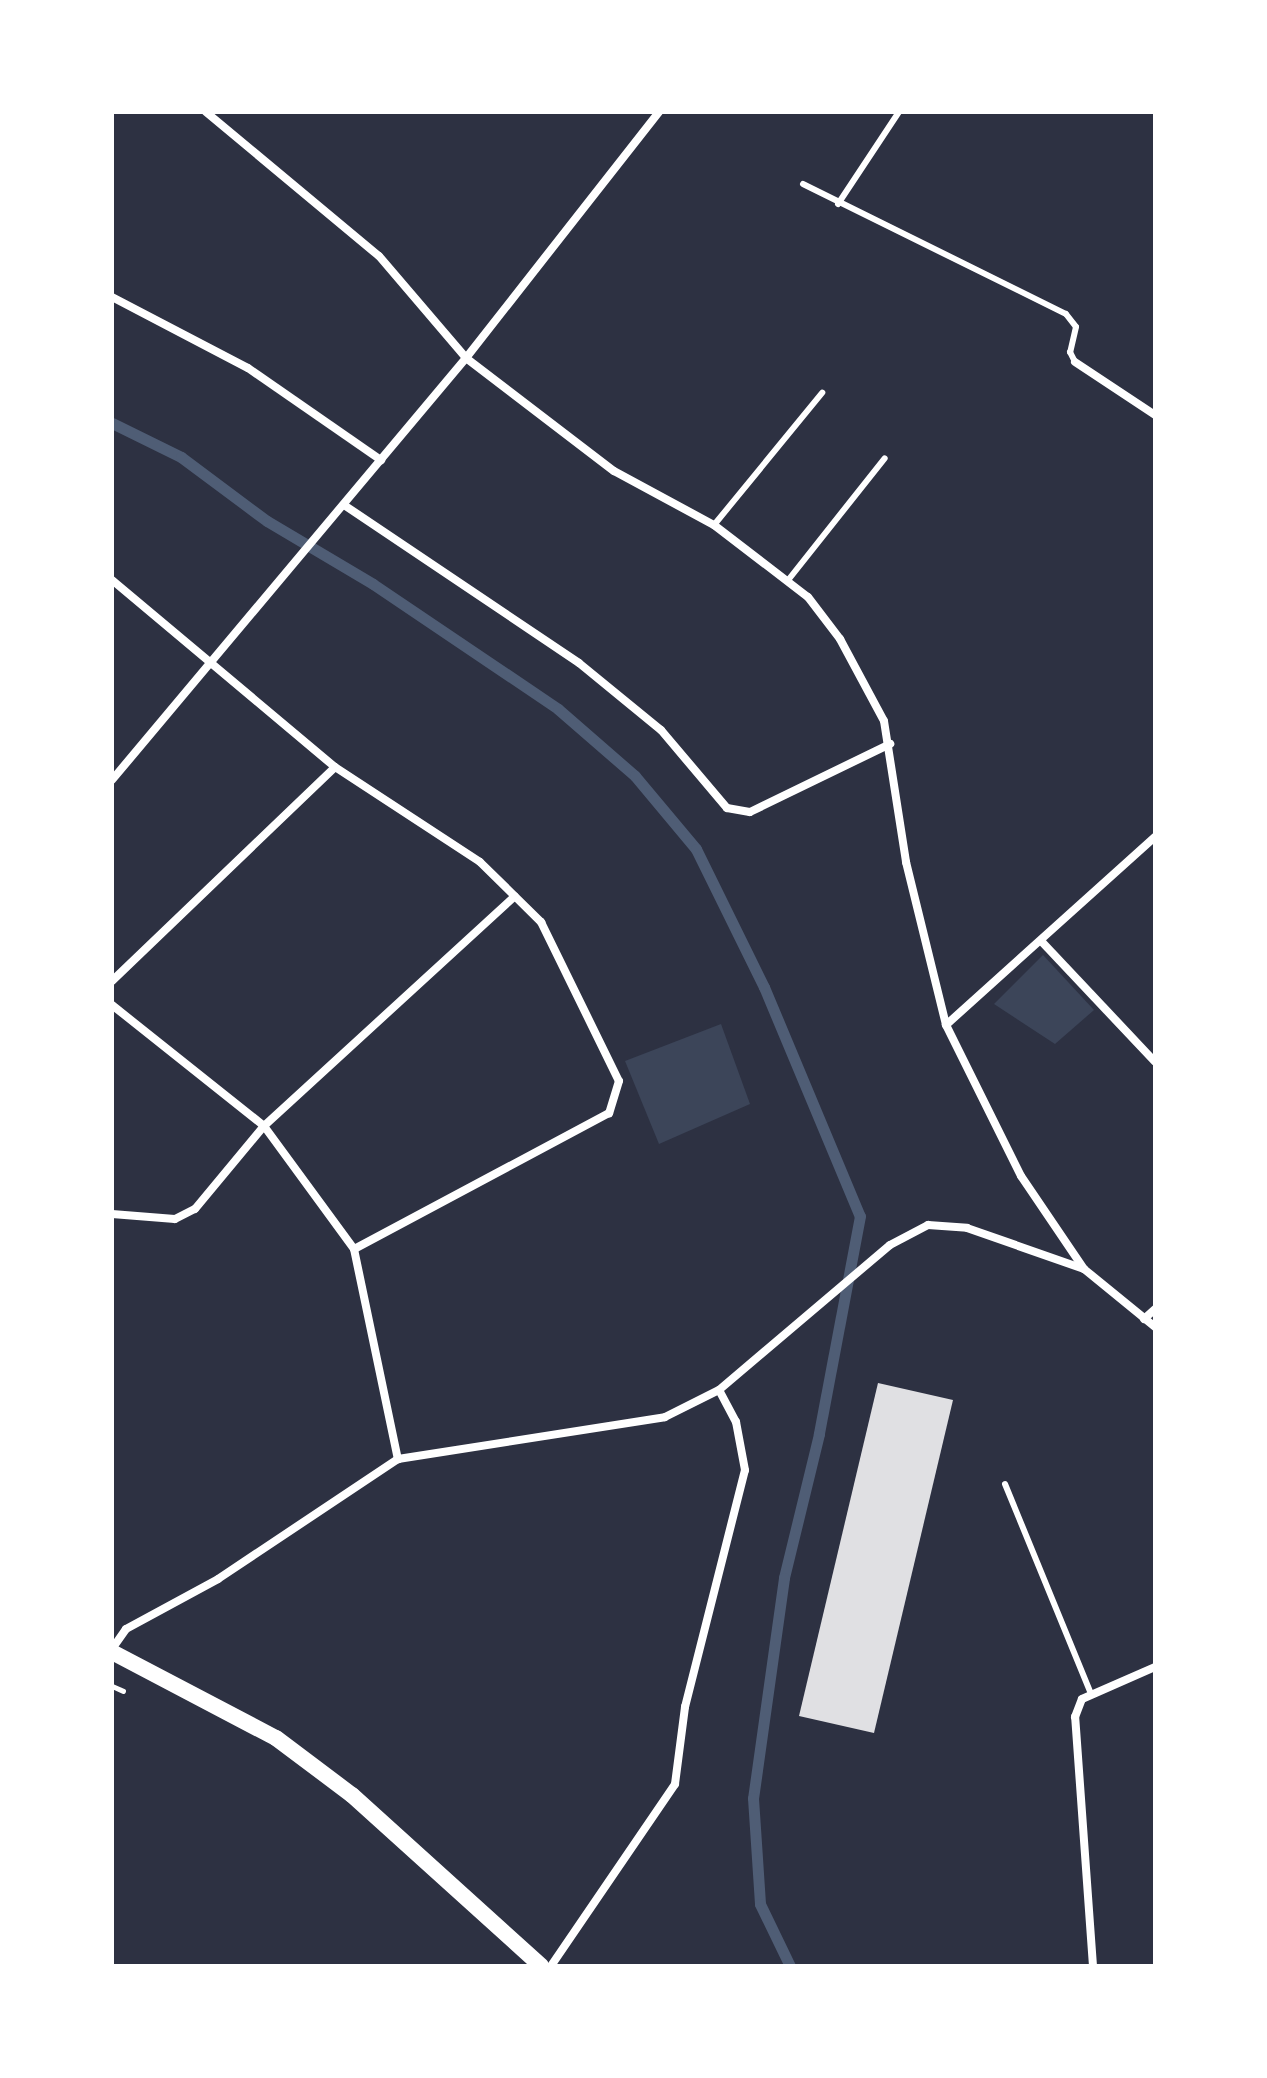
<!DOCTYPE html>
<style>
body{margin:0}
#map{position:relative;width:1267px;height:2078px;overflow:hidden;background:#2d3142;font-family:"Exo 2",sans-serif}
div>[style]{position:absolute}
.green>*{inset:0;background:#3c4559}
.stream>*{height:11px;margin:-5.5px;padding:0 5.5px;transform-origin:5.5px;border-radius:5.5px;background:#4f5d75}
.building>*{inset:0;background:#e0e0e3}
.path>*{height:5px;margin:-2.5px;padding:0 2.5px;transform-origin:2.5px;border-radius:2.5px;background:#fff}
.service>*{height:6px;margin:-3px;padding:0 3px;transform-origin:3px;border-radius:3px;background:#fff}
.minor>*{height:8px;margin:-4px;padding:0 4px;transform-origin:4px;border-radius:4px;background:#fff}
.secondary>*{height:16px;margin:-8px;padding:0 8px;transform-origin:8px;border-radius:8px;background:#fff}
span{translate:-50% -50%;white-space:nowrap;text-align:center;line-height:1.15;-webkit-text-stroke:8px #fff;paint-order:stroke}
.frame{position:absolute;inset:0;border:114px solid #fff;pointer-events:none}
</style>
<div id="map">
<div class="green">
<i style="clip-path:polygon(1043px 955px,1094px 1010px,1055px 1044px,994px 1004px)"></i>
<i style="clip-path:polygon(721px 1024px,750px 1104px,659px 1144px,625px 1061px)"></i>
</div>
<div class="stream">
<i style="left:112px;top:423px;width:77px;rotate:26.2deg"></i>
<i style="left:181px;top:457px;width:107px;rotate:36.7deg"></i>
<i style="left:267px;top:521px;width:123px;rotate:30.7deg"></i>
<i style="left:373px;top:584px;width:223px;rotate:34deg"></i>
<i style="left:558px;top:709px;width:102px;rotate:41deg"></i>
<i style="left:635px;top:776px;width:95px;rotate:50.1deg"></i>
<i style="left:696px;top:849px;width:154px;rotate:63.8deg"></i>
<i style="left:764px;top:987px;width:248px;rotate:67.3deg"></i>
<i style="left:860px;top:1216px;width:222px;rotate:100.7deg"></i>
<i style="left:819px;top:1434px;width:148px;rotate:103.7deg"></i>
<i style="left:784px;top:1578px;width:222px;rotate:98deg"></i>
<i style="left:753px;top:1798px;width:106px;rotate:86.2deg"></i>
<i style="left:760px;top:1904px;width:69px;rotate:64.2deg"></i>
</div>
<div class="building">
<i style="clip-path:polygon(878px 1383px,953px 1400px,874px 1733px,799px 1716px)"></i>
</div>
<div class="path">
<i style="left:112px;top:1686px;width:12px;rotate:24deg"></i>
</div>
<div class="service">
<i style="left:803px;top:184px;width:293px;rotate:26.3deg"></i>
<i style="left:1066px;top:314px;width:16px;rotate:52deg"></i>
<i style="left:1076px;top:327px;width:26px;rotate:103deg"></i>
<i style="left:1070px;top:352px;width:11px;rotate:63deg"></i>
<i style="left:838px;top:204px;width:110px;rotate:-56.5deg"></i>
<i style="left:714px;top:525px;width:171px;rotate:-50.7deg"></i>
<i style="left:789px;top:579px;width:154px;rotate:-51.6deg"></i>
<i style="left:1005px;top:1484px;width:227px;rotate:67.7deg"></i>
</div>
<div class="minor">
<i style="left:206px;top:112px;width:225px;rotate:39.8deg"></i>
<i style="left:379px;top:256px;width:134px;rotate:49.5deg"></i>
<i style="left:466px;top:358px;width:186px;rotate:37.4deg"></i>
<i style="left:614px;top:471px;width:114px;rotate:28.4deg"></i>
<i style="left:714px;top:525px;width:118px;rotate:37.5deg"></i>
<i style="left:808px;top:597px;width:53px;rotate:52.7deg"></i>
<i style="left:840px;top:639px;width:93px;rotate:61.8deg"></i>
<i style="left:884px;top:721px;width:143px;rotate:81.1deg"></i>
<i style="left:906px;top:862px;width:168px;rotate:76.2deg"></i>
<i style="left:112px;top:297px;width:153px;rotate:27.6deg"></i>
<i style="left:248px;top:368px;width:162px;rotate:34.7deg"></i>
<i style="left:1075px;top:362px;width:96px;rotate:33.5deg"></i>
<i style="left:344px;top:505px;width:283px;rotate:33.9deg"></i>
<i style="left:579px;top:663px;width:106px;rotate:39.3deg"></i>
<i style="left:661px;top:730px;width:102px;rotate:49.8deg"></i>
<i style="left:727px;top:808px;width:23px;rotate:10deg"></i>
<i style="left:750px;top:812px;width:156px;rotate:-25.9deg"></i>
<i style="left:112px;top:580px;width:291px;rotate:40deg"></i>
<i style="left:335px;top:767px;width:173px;rotate:33.2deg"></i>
<i style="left:480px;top:862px;width:86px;rotate:44.5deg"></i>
<i style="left:541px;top:922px;width:177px;rotate:63.9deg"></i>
<i style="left:619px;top:1081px;width:34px;rotate:107deg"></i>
<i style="left:609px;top:1113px;width:289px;rotate:151.9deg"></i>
<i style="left:354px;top:1249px;width:215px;rotate:78.2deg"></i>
<i style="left:112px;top:780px;width:551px;rotate:-50.01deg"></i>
<i style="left:466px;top:358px;width:313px;rotate:-51.9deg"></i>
<i style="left:1043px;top:943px;width:163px;rotate:46.7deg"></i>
<i style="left:112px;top:981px;width:309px;rotate:-43.8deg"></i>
<i style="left:112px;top:1005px;width:194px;rotate:38.5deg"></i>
<i style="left:264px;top:1126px;width:152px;rotate:53.8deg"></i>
<i style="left:112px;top:1214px;width:63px;rotate:4.5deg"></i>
<i style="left:175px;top:1219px;width:22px;rotate:-27deg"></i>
<i style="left:195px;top:1209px;width:108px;rotate:-50.3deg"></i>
<i style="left:264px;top:1126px;width:340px;rotate:-42.5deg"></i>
<i style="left:1084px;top:1269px;width:112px;rotate:-124.1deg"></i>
<i style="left:1021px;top:1176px;width:169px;rotate:-116.4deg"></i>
<i style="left:946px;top:1025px;width:281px;rotate:-42deg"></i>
<i style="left:1144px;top:1319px;width:15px;rotate:-42deg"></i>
<i style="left:112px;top:1649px;width:24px;rotate:-55deg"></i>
<i style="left:126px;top:1629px;width:105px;rotate:-28.5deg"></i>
<i style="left:218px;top:1579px;width:216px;rotate:-33.7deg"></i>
<i style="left:398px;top:1459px;width:270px;rotate:-8.9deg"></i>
<i style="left:665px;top:1417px;width:60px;rotate:-26.6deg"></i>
<i style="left:719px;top:1390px;width:224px;rotate:-40.3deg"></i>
<i style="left:890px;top:1245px;width:43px;rotate:-27.8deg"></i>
<i style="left:928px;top:1225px;width:39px;rotate:4deg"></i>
<i style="left:967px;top:1228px;width:124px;rotate:19.3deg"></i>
<i style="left:1084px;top:1269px;width:92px;rotate:39.2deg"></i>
<i style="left:551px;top:1966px;width:220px;rotate:-55.7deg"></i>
<i style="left:675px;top:1784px;width:78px;rotate:-82.6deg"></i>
<i style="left:685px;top:1707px;width:244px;rotate:-75.8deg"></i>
<i style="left:745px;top:1470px;width:49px;rotate:-100.6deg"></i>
<i style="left:736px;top:1422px;width:36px;rotate:-118deg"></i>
<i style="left:1093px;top:1966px;width:250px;rotate:-94.1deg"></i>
<i style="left:1075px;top:1717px;width:19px;rotate:-69deg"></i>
<i style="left:1082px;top:1699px;width:80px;rotate:-23.7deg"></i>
</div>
<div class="secondary">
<i style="left:112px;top:1652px;width:185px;rotate:27.7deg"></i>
<i style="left:276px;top:1738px;width:95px;rotate:36.9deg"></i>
<i style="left:352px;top:1795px;width:255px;rotate:42.1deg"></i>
</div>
<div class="frame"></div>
</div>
